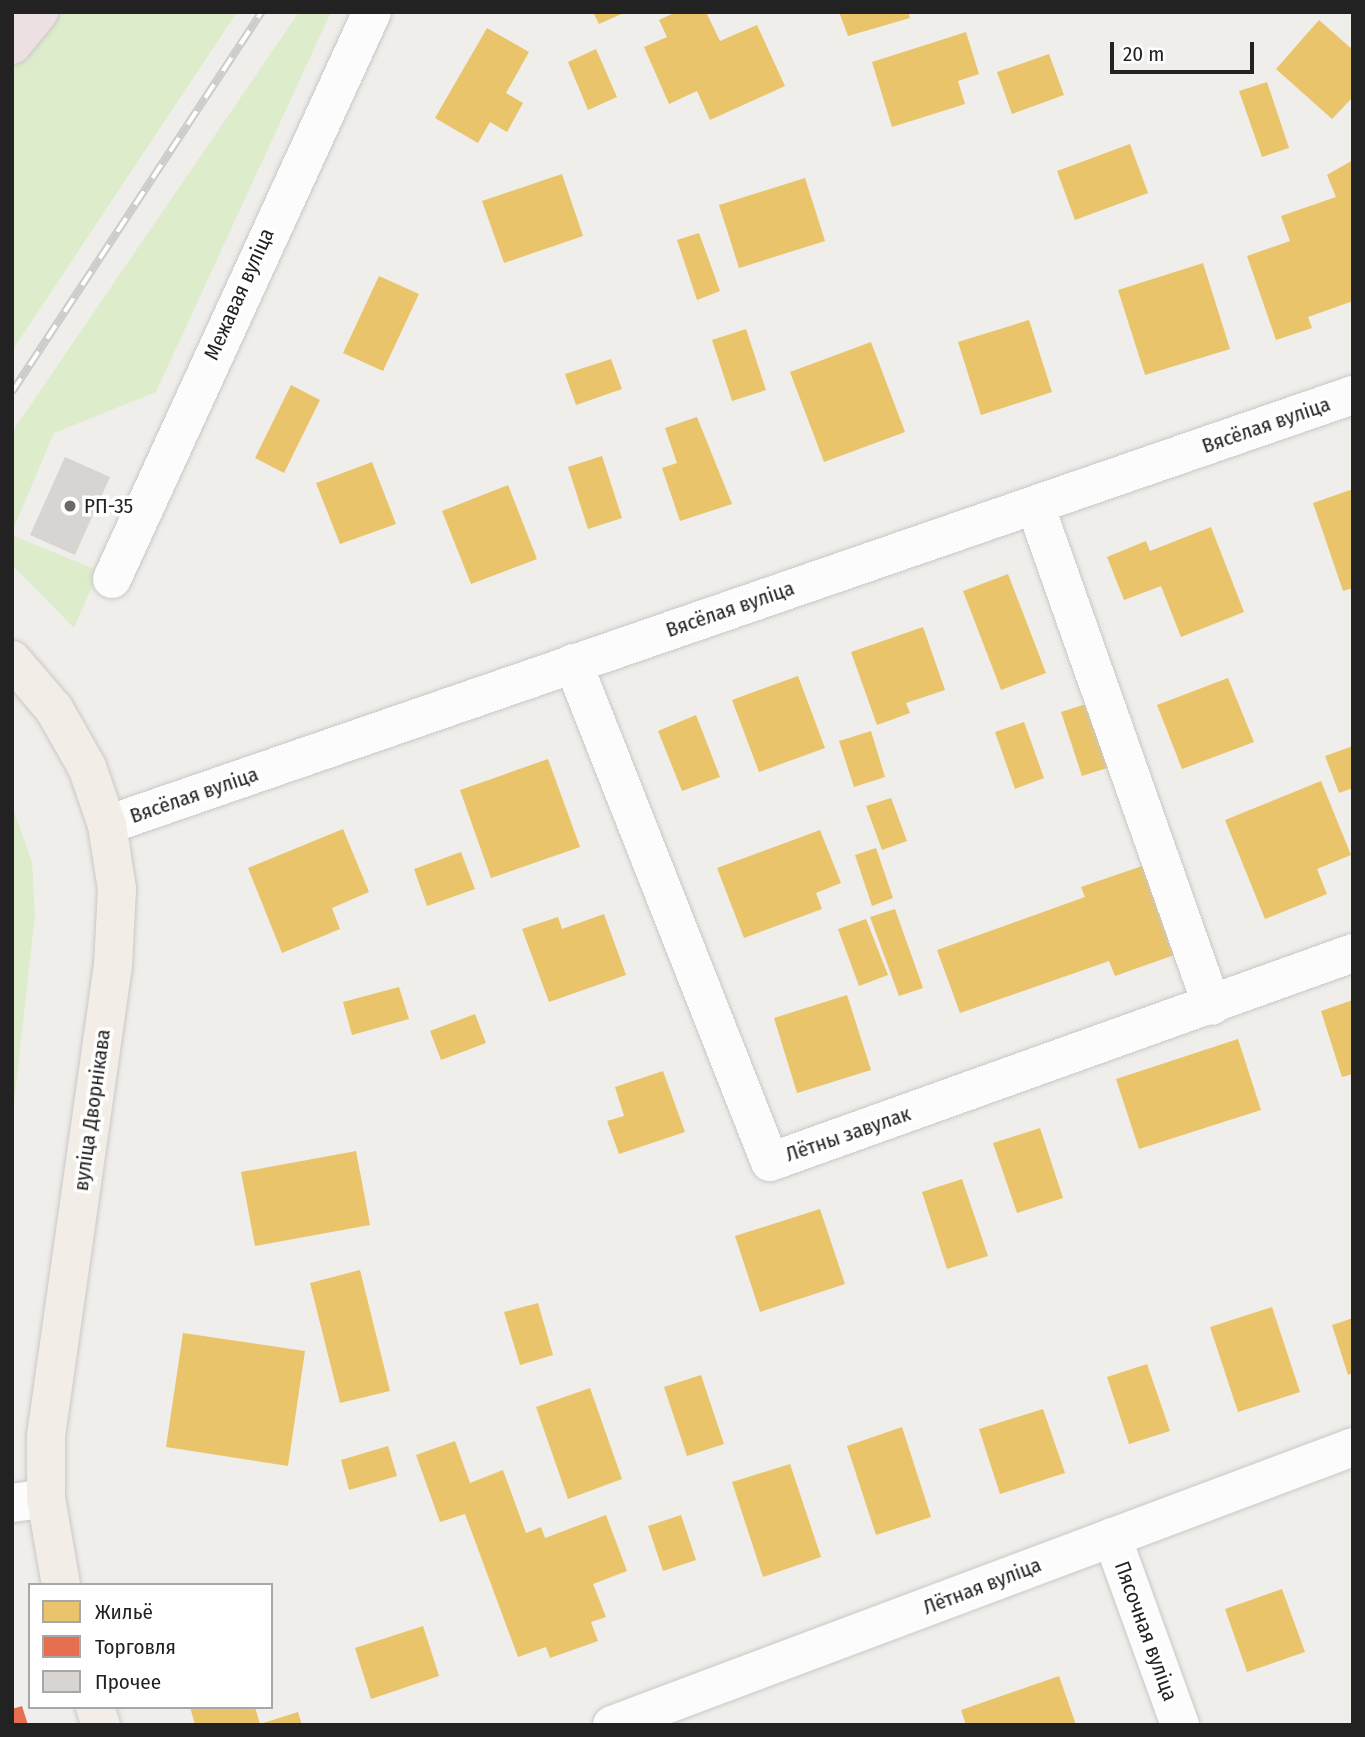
<!DOCTYPE html>
<meta charset="utf-8">
<style>
body{margin:0}
#map{position:relative;width:1365px;height:1737px;overflow:hidden;background:#f0eeeb;font-family:"Fira Sans Condensed",sans-serif}
div>[style]{position:absolute}
.grass>*{inset:0;background:#ddeccb}
.homes>*{inset:0;background:#e9c46a}
.shops>*{inset:0;background:#e76f51}
.building>*{inset:0;background:#d7d4d2}
.roads{filter:drop-shadow(0 0 2px #c9c8c7) drop-shadow(0 0 2px #c9c8c7)}
.minor>*{height:38px;margin:-19px;padding:0 19px;transform-origin:19px;border-radius:19px;background:#fdfcfc}
.major>*{height:38px;margin:-19px;padding:0 19px;transform-origin:19px;border-radius:19px;background:#f3ede7}
.highway>*{height:38px;margin:-19px;padding:0 19px;transform-origin:19px;border-radius:19px;background:#ece0e2}
.rail>*{height:8px;margin-top:-4px;transform-origin:0;background:repeating-linear-gradient(90deg,#fff 0 16px,#ccc 0 32px);box-sizing:border-box;border-block:2px solid #ccc}
.dots>*{width:19px;height:19px;translate:-50% -50%;box-sizing:border-box;border:4px solid #fff;border-radius:50%}
span{translate:-50% -50%;white-space:nowrap;text-align:center;line-height:1.15;-webkit-text-stroke:7px #fff;paint-order:stroke}
.street-label{font-size:21px;color:#222}
.poi-label{font-size:21px;color:#222}
.left{translate:0 -50%;text-align:left}
.frame{position:absolute;inset:0;border:14px solid #222;pointer-events:none}
.legend{position:absolute;left:28px;top:1583px;width:245px;height:126px;box-sizing:border-box;background:#fff;border:2px solid #a7a7a7;margin:0;padding:9px 12px;list-style:none;font-size:21px;color:#222}
.legend li{display:flex;align-items:center;gap:14px;height:35px}
.legend b{width:35px;border:2px solid #a7a7a7}
.scale{position:absolute;left:1110px;top:42px;width:144px;height:32px;box-sizing:border-box;border:4px solid #222;border-top:0;padding-left:9px;font-size:21px;line-height:24px;white-space:nowrap;color:#222;-webkit-text-stroke:5px #fff;paint-order:stroke}
</style>
<div id="map">
<div class="grass">
<i style="clip-path:polygon(12px 12px,237px 12px,12px 351px)"></i>
<i style="clip-path:polygon(299px 12px,331px 12px,156px 392px,54px 433px,12px 532px,12px 432px)"></i>
<i style="clip-path:polygon(12px 535px,99px 571px,74px 628px,12px 565px)"></i>
<i style="clip-path:polygon(12px 806px,32px 862px,35px 915px,12px 1122px)"></i>
</div>
<div class="homes">
<i style="clip-path:polygon(593px 12px,626px 12px,599px 24px)"></i>
<i style="clip-path:polygon(676px 12px,706px 12px,720px 41px,757px 25px,785px 86px,710px 120px,697px 91px,669px 104px,644px 47px,667px 37px,659px 20px)"></i>
<i style="clip-path:polygon(839px 12px,908px 12px,910px 18px,848px 36px)"></i>
<i style="clip-path:polygon(1319px 20px,1353px 50px,1353px 97px,1332px 119px,1276px 69px)"></i>
<i style="clip-path:polygon(487px 28px,529px 52px,506px 93px,523px 103px,507px 132px,490px 122px,478px 143px,435px 118px)"></i>
<i style="clip-path:polygon(966px 32px,979px 74px,958px 81px,965px 104px,892px 127px,872px 62px)"></i>
<i style="clip-path:polygon(596px 49px,617px 97px,588px 110px,568px 62px)"></i>
<i style="clip-path:polygon(1049px 54px,1064px 95px,1012px 114px,997px 72px)"></i>
<i style="clip-path:polygon(1267px 82px,1289px 148px,1262px 157px,1239px 91px)"></i>
<i style="clip-path:polygon(1130px 144px,1148px 193px,1075px 220px,1057px 171px)"></i>
<i style="clip-path:polygon(1353px 160px,1353px 301px,1308px 317px,1312px 328px,1276px 340px,1247px 256px,1290px 241px,1281px 216px,1336px 197px,1327px 175px)"></i>
<i style="clip-path:polygon(562px 174px,583px 236px,504px 263px,482px 201px)"></i>
<i style="clip-path:polygon(805px 178px,825px 241px,739px 268px,719px 205px)"></i>
<i style="clip-path:polygon(699px 233px,720px 291px,697px 300px,677px 240px)"></i>
<i style="clip-path:polygon(1203px 263px,1230px 349px,1145px 375px,1118px 290px)"></i>
<i style="clip-path:polygon(379px 276px,419px 294px,383px 371px,343px 353px)"></i>
<i style="clip-path:polygon(1029px 320px,1052px 392px,981px 415px,958px 342px)"></i>
<i style="clip-path:polygon(746px 329px,766px 390px,732px 401px,712px 340px)"></i>
<i style="clip-path:polygon(871px 342px,905px 432px,824px 462px,790px 372px)"></i>
<i style="clip-path:polygon(611px 359px,622px 389px,576px 405px,565px 374px)"></i>
<i style="clip-path:polygon(291px 385px,320px 400px,284px 473px,255px 458px)"></i>
<i style="clip-path:polygon(697px 417px,732px 504px,680px 521px,662px 468px,677px 463px,665px 428px)"></i>
<i style="clip-path:polygon(602px 456px,622px 518px,588px 529px,568px 467px)"></i>
<i style="clip-path:polygon(372px 462px,396px 524px,340px 544px,316px 483px)"></i>
<i style="clip-path:polygon(508px 485px,537px 559px,471px 584px,442px 511px)"></i>
<i style="clip-path:polygon(1353px 489px,1353px 588px,1343px 591px,1313px 503px)"></i>
<i style="clip-path:polygon(1211px 527px,1244px 612px,1181px 637px,1161px 586px,1124px 600px,1107px 557px,1146px 541px,1150px 551px)"></i>
<i style="clip-path:polygon(1008px 574px,1046px 673px,1001px 690px,963px 591px)"></i>
<i style="clip-path:polygon(923px 627px,945px 690px,906px 703px,910px 713px,877px 725px,851px 652px)"></i>
<i style="clip-path:polygon(798px 676px,825px 748px,759px 772px,732px 700px)"></i>
<i style="clip-path:polygon(1228px 678px,1254px 742px,1182px 769px,1157px 705px)"></i>
<i style="clip-path:polygon(1089px 703px,1110px 767px,1082px 776px,1061px 712px)"></i>
<i style="clip-path:polygon(696px 715px,720px 777px,682px 791px,658px 731px)"></i>
<i style="clip-path:polygon(1024px 722px,1044px 778px,1015px 789px,995px 732px)"></i>
<i style="clip-path:polygon(871px 731px,885px 777px,854px 787px,839px 741px)"></i>
<i style="clip-path:polygon(1353px 746px,1353px 788px,1339px 793px,1325px 756px)"></i>
<i style="clip-path:polygon(548px 759px,580px 847px,491px 878px,460px 790px)"></i>
<i style="clip-path:polygon(1321px 781px,1351px 855px,1317px 869px,1327px 894px,1265px 919px,1225px 820px)"></i>
<i style="clip-path:polygon(891px 798px,907px 841px,882px 850px,866px 806px)"></i>
<i style="clip-path:polygon(343px 829px,369px 892px,332px 908px,340px 929px,282px 953px,248px 868px)"></i>
<i style="clip-path:polygon(820px 830px,841px 883px,816px 893px,822px 909px,744px 938px,717px 868px)"></i>
<i style="clip-path:polygon(876px 848px,893px 898px,872px 906px,855px 855px)"></i>
<i style="clip-path:polygon(461px 852px,475px 889px,427px 906px,414px 869px)"></i>
<i style="clip-path:polygon(1148px 864px,1180px 953px,1115px 976px,1109px 961px,960px 1013px,937px 950px,1085px 897px,1081px 887px)"></i>
<i style="clip-path:polygon(895px 909px,923px 988px,899px 996px,870px 917px)"></i>
<i style="clip-path:polygon(604px 914px,626px 975px,549px 1002px,522px 929px,558px 917px,562px 929px)"></i>
<i style="clip-path:polygon(866px 919px,888px 975px,859px 986px,838px 929px)"></i>
<i style="clip-path:polygon(399px 987px,409px 1019px,352px 1035px,343px 1002px)"></i>
<i style="clip-path:polygon(847px 995px,871px 1070px,797px 1093px,774px 1018px)"></i>
<i style="clip-path:polygon(1353px 1000px,1353px 1074px,1342px 1077px,1321px 1011px)"></i>
<i style="clip-path:polygon(475px 1014px,486px 1043px,441px 1060px,430px 1031px)"></i>
<i style="clip-path:polygon(1238px 1039px,1261px 1110px,1139px 1149px,1116px 1079px)"></i>
<i style="clip-path:polygon(663px 1071px,685px 1132px,619px 1154px,607px 1121px,624px 1116px,615px 1087px)"></i>
<i style="clip-path:polygon(1040px 1128px,1063px 1198px,1017px 1213px,993px 1143px)"></i>
<i style="clip-path:polygon(356px 1151px,370px 1225px,255px 1246px,241px 1172px)"></i>
<i style="clip-path:polygon(962px 1179px,988px 1256px,947px 1269px,922px 1192px)"></i>
<i style="clip-path:polygon(820px 1209px,845px 1284px,760px 1312px,735px 1236px)"></i>
<i style="clip-path:polygon(360px 1270px,390px 1391px,340px 1403px,310px 1283px)"></i>
<i style="clip-path:polygon(538px 1303px,553px 1355px,520px 1365px,504px 1312px)"></i>
<i style="clip-path:polygon(1272px 1307px,1300px 1392px,1238px 1412px,1210px 1327px)"></i>
<i style="clip-path:polygon(1353px 1318px,1353px 1373px,1348px 1375px,1332px 1325px)"></i>
<i style="clip-path:polygon(183px 1333px,305px 1351px,288px 1466px,166px 1447px)"></i>
<i style="clip-path:polygon(1147px 1364px,1170px 1431px,1129px 1444px,1107px 1377px)"></i>
<i style="clip-path:polygon(701px 1375px,724px 1444px,687px 1456px,664px 1387px)"></i>
<i style="clip-path:polygon(590px 1388px,622px 1479px,568px 1499px,536px 1407px)"></i>
<i style="clip-path:polygon(1043px 1409px,1065px 1473px,1000px 1494px,979px 1429px)"></i>
<i style="clip-path:polygon(902px 1427px,931px 1517px,876px 1535px,847px 1446px)"></i>
<i style="clip-path:polygon(455px 1441px,470px 1483px,503px 1470px,526px 1533px,541px 1527px,545px 1538px,606px 1515px,627px 1571px,593px 1584px,606px 1617px,591px 1622px,598px 1641px,550px 1658px,546px 1647px,518px 1657px,465px 1514px,440px 1522px,416px 1455px)"></i>
<i style="clip-path:polygon(388px 1446px,397px 1476px,349px 1490px,341px 1460px)"></i>
<i style="clip-path:polygon(790px 1464px,821px 1557px,763px 1577px,732px 1482px)"></i>
<i style="clip-path:polygon(681px 1515px,696px 1560px,663px 1571px,648px 1526px)"></i>
<i style="clip-path:polygon(1282px 1589px,1305px 1652px,1247px 1672px,1225px 1609px)"></i>
<i style="clip-path:polygon(423px 1626px,439px 1676px,371px 1699px,355px 1648px)"></i>
<i style="clip-path:polygon(1059px 1676px,1076px 1725px,966px 1725px,961px 1710px)"></i>
<i style="clip-path:polygon(190px 1707px,255px 1707px,260px 1724px,298px 1712px,302px 1725px,195px 1725px)"></i>
</div>
<div class="shops">
<i style="clip-path:polygon(22px 1706px,28px 1725px,12px 1725px,12px 1709px)"></i>
</div>
<div class="building">
<i style="clip-path:polygon(65px 457px,110px 477px,75px 555px,30px 535px)"></i>
</div>
<div class="roads">
<div class="minor">
<i style="left:1035px;top:505px;width:531px;rotate:70.54deg"></i>
<i style="left:112px;top:579px;width:624px;rotate:-65.37deg"></i>
<i style="left:573px;top:663px;width:536px;rotate:68.46deg"></i>
<i style="left:770px;top:1162px;width:619px;rotate:-19.72deg"></i>
<i style="left:107px;top:825px;width:1318px;rotate:-19.04deg"></i>
<i style="left:12px;top:1503px;width:34px;rotate:-8deg"></i>
<i style="left:1112px;top:1537px;width:200px;rotate:70.1deg"></i>
<i style="left:612px;top:1725px;width:791px;rotate:-20.56deg"></i>
</div>
<div class="major">
<i style="left:12px;top:660px;width:65px;rotate:49.4deg"></i>
<i style="left:54px;top:709px;width:67px;rotate:60.4deg"></i>
<i style="left:87px;top:767px;width:61px;rotate:71deg"></i>
<i style="left:107px;top:825px;width:65px;rotate:81.1deg"></i>
<i style="left:117px;top:889px;width:76px;rotate:93deg"></i>
<i style="left:113px;top:965px;width:476px;rotate:98.1deg"></i>
<i style="left:46px;top:1436px;width:62px;rotate:90deg"></i>
<i style="left:46px;top:1498px;width:88px;rotate:80.2deg"></i>
<i style="left:95px;top:1707px;width:19px;rotate:72deg"></i>
</div>
<div class="highway">
<i style="left:12px;top:45px;width:43px;rotate:-50.7deg"></i>
</div>
</div>
<div class="rail">
<i style="left:12px;top:392px;width:455px;rotate:-56.7deg"></i>
</div>
<div class="dots">
<i style="left:70px;top:506px;background:#6a6968"></i>
</div>
<div class="street-label">
<span style="left:239px;top:294px;rotate:-66deg">Межавая вуліца</span>
<span style="left:1266px;top:425px;rotate:-19deg">Вясёлая вуліца</span>
<span style="left:730px;top:609px;rotate:-19deg">Вясёлая вуліца</span>
<span style="left:194px;top:795px;rotate:-19deg">Вясёлая вуліца</span>
<span style="left:92px;top:1110px;rotate:-82deg">вуліца Дворнікава</span>
<span style="left:848px;top:1134px;rotate:-19deg">Лётны завулак</span>
<span style="left:982px;top:1586px;rotate:-21deg">Лётная вуліца</span>
<span style="left:1146px;top:1631px;rotate:70deg">Пясочная вуліца</span>
</div>
<div class="poi-label">
<span class="left" style="left:84px;top:506px">РП-35</span>
</div>
<div class="frame"></div>
<ul class="legend">
<li><b style="height:19px;background:#e9c46a"></b>Жильё</li>
<li><b style="height:19px;background:#e76f51"></b>Торговля</li>
<li><b style="height:19px;background:#d7d4d2"></b>Прочее</li>
</ul>
<div class="scale">20 m</div>
</div>
